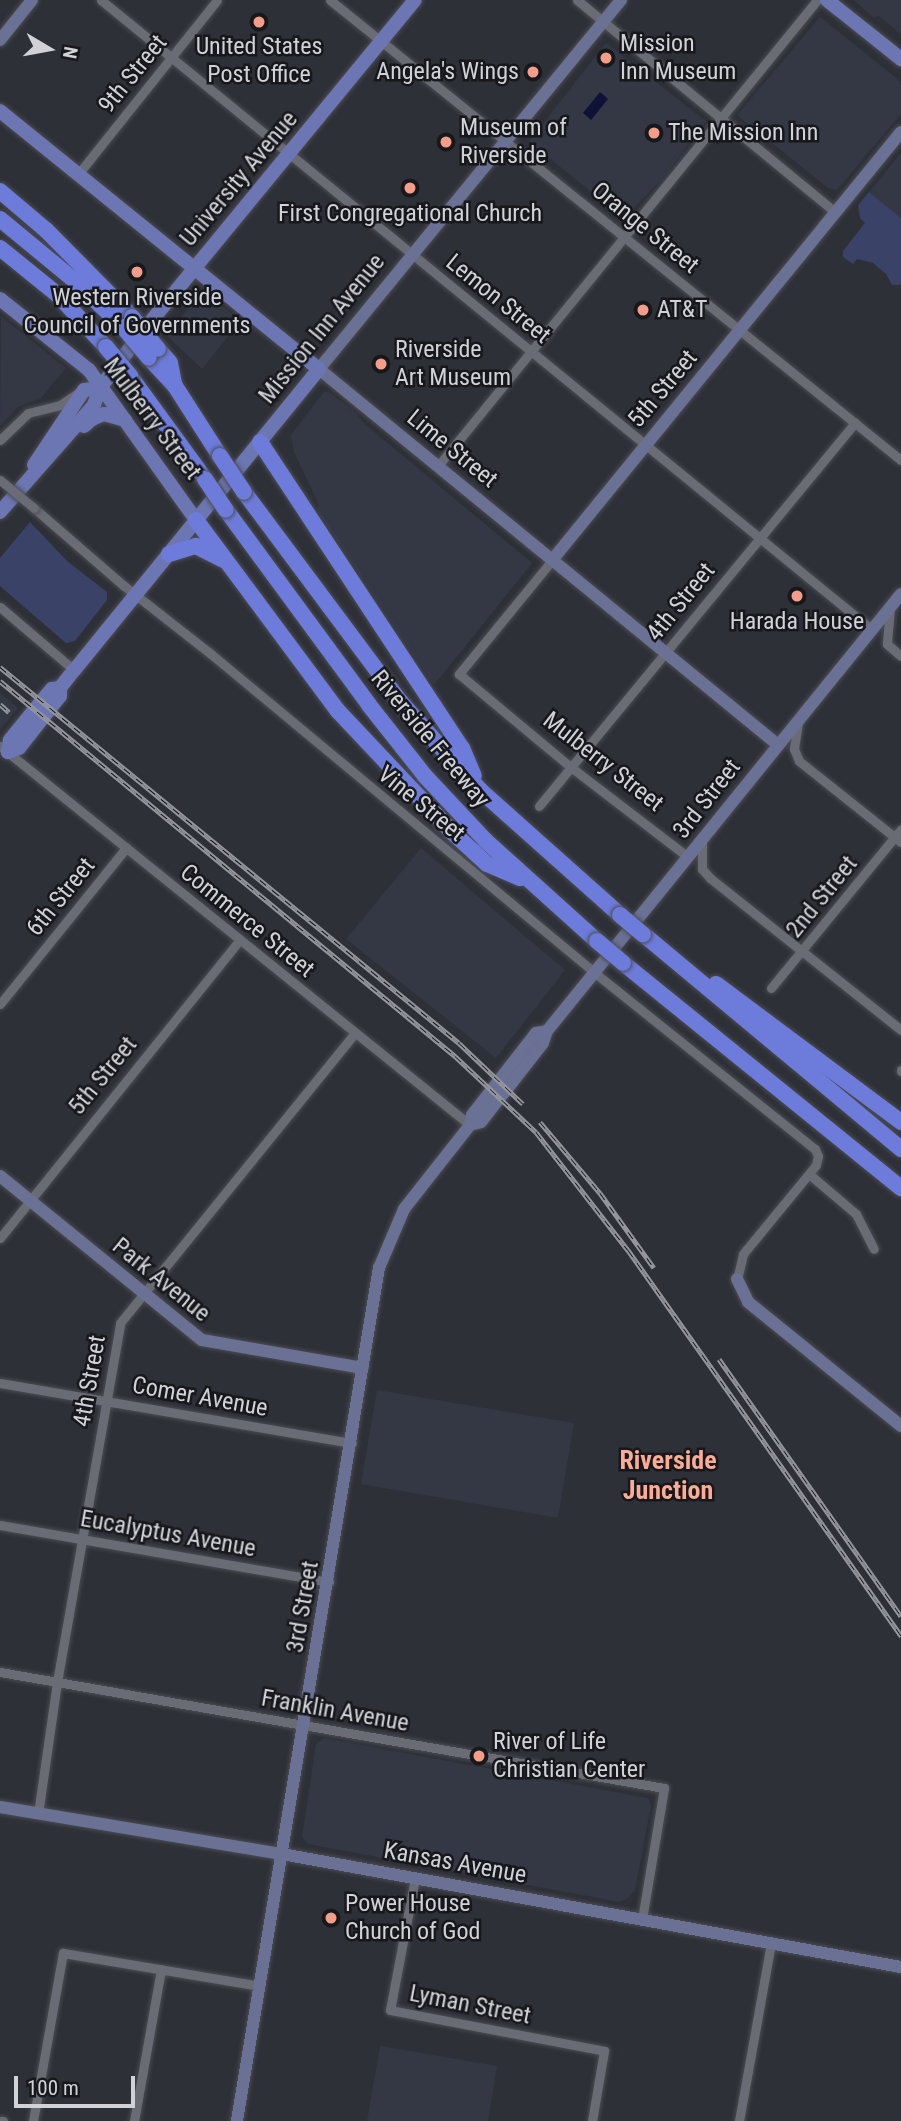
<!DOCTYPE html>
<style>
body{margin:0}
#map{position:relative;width:901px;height:2121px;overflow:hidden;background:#2e3037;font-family:"Roboto Condensed",sans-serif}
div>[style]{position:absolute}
.built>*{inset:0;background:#343845}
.green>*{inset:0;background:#3b4267}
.water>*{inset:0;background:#0f1236}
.roads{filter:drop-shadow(0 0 2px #4a4c52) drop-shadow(0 0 2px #4a4c52)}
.street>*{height:9px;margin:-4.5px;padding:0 4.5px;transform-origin:4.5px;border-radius:4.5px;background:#6a6c75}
.secondary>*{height:12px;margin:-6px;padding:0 6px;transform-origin:6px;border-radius:6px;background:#6b7194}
.primary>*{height:14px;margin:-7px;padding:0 7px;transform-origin:7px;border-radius:7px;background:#6c76b2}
.highway>*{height:16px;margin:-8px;padding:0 8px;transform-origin:8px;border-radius:8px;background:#6d7cdb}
.rail>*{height:5px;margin-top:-2.5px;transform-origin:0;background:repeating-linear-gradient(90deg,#17181b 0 8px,#94969c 0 16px);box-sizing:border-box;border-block:2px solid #94969c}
.bridges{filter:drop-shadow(0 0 2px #4a4c52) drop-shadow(0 0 2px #4a4c52)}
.street-bridge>*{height:9px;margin:-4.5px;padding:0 4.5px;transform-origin:4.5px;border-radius:4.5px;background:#6a6c75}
.highway-bridge>*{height:16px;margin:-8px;padding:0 8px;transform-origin:8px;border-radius:8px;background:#6d7cdb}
.dots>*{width:19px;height:19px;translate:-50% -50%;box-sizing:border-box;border:4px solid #17181b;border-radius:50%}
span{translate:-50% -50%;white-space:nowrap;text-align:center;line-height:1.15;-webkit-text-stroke:5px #17181b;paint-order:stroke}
.poi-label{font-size:24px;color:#d0d2d7}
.left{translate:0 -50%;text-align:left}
.right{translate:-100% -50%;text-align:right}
.street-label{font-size:24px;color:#d0d2d7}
.neighbourhood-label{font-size:26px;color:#fbab96;font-weight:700}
.north{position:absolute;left:14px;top:14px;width:70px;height:70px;-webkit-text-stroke:5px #17181b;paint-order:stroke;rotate:100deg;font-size:19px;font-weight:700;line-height:28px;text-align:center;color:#d0d2d7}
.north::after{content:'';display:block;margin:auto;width:24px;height:32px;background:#d0d2d7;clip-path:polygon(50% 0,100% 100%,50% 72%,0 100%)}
.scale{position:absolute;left:14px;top:2076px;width:121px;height:32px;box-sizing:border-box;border:4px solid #d0d2d7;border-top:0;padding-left:9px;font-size:21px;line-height:24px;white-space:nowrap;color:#d0d2d7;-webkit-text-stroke:5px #17181b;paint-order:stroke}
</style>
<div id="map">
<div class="built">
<i style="clip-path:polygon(854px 0,901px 0,901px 34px,878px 15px,874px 18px)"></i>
<i style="clip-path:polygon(820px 17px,901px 82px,901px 114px,837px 190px,828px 188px,737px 115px)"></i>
<i style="clip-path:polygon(606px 43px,706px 121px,663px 178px,624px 218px,529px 142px)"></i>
<i style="clip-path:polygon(901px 153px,901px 218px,869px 192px)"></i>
<i style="clip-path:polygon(205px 293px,241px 320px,202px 369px,166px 335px,200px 294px)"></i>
<i style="clip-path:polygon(1px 316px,66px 368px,40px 399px,18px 407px,0 426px)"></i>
<i style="clip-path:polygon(324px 392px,329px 392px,353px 410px,366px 425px,532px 563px,434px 685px,317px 510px,318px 503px,294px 452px,291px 435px)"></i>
<i style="clip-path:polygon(0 693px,18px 708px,0 730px)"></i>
<i style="clip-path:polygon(421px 848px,565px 970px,496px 1058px,346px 939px)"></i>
<i style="clip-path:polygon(377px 1390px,574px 1423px,558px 1518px,361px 1484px)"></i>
<i style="clip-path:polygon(324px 1738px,648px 1798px,651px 1806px,635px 1890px,627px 1899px,619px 1902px,308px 1844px,302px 1837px,304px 1824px,316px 1744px)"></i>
<i style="clip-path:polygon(380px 2046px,497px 2066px,488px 2121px,367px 2121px)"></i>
</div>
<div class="green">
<i style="clip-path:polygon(869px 192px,901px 218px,901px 284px,898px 285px,892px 285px,886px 274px,873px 263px,857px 259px,853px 264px,843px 257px,843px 251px,865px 223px,860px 218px,858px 205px)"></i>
<i style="clip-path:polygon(30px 522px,67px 561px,107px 592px,107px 600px,75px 641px,66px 643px,0 586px,0 558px)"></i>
</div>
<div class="water">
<i style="clip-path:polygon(600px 92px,608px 99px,591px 120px,583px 113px)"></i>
</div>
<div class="roads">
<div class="street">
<i style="left:101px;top:0;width:994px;rotate:39.24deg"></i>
<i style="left:330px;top:0;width:733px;rotate:38.86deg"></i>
<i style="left:577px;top:0;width:334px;rotate:39.4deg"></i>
<i style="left:79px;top:173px;width:221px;rotate:-51.4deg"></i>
<i style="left:0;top:440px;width:39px;rotate:-44deg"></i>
<i style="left:28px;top:413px;width:33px;rotate:-14deg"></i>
<i style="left:60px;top:405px;width:23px;rotate:-34deg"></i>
<i style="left:437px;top:467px;width:602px;rotate:-50.86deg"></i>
<i style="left:34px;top:508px;width:118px;rotate:40.9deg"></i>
<i style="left:123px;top:585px;width:112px;rotate:38.1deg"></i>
<i style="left:211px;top:654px;width:499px;rotate:39.7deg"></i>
<i style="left:595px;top:973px;width:282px;rotate:38.7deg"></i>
<i style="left:815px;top:1149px;width:8px;rotate:67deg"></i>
<i style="left:818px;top:1156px;width:9px;rotate:103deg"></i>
<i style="left:816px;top:1165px;width:115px;rotate:129.4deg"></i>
<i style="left:743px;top:1254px;width:26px;rotate:103deg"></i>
<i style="left:553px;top:559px;width:149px;rotate:129.3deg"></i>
<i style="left:459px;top:674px;width:147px;rotate:39.8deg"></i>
<i style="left:572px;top:768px;width:146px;rotate:37.5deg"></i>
<i style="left:0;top:607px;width:97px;rotate:40.4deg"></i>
<i style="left:890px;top:608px;width:36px;rotate:95deg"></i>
<i style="left:887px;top:644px;width:18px;rotate:41deg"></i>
<i style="left:798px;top:723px;width:26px;rotate:99deg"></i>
<i style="left:794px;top:749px;width:13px;rotate:67deg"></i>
<i style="left:799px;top:761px;width:130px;rotate:38.5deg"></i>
<i style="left:0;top:746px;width:604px;rotate:38.88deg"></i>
<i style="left:539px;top:806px;width:497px;rotate:-50.5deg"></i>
<i style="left:702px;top:841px;width:28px;rotate:90deg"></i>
<i style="left:702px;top:869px;width:12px;rotate:48deg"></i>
<i style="left:710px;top:878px;width:244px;rotate:38.5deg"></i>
<i style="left:771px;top:988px;width:205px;rotate:-50.7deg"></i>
<i style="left:0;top:1004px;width:201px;rotate:-51.1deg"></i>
<i style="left:901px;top:1070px;width:1px;rotate:90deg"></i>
<i style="left:809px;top:1174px;width:62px;rotate:40.4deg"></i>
<i style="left:856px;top:1214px;width:39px;rotate:63deg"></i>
<i style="left:0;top:1238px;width:383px;rotate:-51.2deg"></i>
<i style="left:0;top:1383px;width:357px;rotate:9.7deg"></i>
<i style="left:0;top:1525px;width:334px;rotate:9.8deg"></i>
<i style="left:0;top:1672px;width:674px;rotate:9.91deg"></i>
<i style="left:664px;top:1788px;width:133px;rotate:99.5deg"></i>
<i style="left:38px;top:1814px;width:133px;rotate:-81.8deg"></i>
<i style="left:57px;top:1682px;width:364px;rotate:-80deg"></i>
<i style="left:120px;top:1323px;width:373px;rotate:-51deg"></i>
<i style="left:415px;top:1878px;width:134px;rotate:100.7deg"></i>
<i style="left:390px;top:2010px;width:218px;rotate:10.8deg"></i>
<i style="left:604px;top:2051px;width:71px;rotate:99.7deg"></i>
<i style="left:0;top:2121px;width:3px"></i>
<i style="left:33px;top:2121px;width:171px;rotate:-79.9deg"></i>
<i style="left:63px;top:1953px;width:200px;rotate:9.5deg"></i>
<i style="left:134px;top:2121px;width:154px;rotate:-79.9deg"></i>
<i style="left:739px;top:2121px;width:181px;rotate:-79.8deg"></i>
</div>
<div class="secondary">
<i style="left:621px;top:0;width:477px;rotate:129.3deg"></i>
<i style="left:319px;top:369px;width:592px;rotate:39.31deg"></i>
<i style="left:0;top:40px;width:51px;rotate:-51.3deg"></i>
<i style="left:553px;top:559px;width:551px;rotate:-50.82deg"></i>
<i style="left:470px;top:1125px;width:11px;rotate:-15deg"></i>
<i style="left:481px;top:1122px;width:37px;rotate:-52deg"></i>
<i style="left:504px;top:1093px;width:63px;rotate:-52deg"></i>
<i style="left:543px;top:1043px;width:13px;rotate:-72deg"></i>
<i style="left:547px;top:1031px;width:562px;rotate:-50.99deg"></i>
<i style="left:0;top:1176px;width:260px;rotate:39.1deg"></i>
<i style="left:202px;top:1340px;width:163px;rotate:9.9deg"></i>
<i style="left:737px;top:1279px;width:25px;rotate:64deg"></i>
<i style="left:748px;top:1302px;width:197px;rotate:39deg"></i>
<i style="left:0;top:1807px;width:286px;rotate:9.5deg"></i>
<i style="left:282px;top:1854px;width:629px;rotate:10.35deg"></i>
<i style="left:237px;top:2121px;width:865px;rotate:-80.55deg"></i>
<i style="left:379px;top:1268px;width:64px;rotate:-67deg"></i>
<i style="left:404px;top:1209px;width:107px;rotate:-51.8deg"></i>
<i style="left:470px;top:1125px;width:10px;rotate:-79deg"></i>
<i style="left:472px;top:1115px;width:104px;rotate:-52deg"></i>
<i style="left:536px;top:1033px;width:11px;rotate:-10deg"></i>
</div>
<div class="primary">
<i style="left:827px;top:0;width:95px;rotate:38.6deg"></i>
<i style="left:0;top:111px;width:410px;rotate:39deg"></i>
<i style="left:319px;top:369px;width:388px;rotate:129.1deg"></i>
<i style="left:74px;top:670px;width:23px;rotate:128deg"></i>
<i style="left:60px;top:688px;width:8px;rotate:90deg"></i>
<i style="left:60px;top:696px;width:66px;rotate:128.3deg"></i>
<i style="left:19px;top:748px;width:12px;rotate:160deg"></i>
<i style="left:8px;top:752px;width:12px;rotate:-81deg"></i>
<i style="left:10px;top:740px;width:40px;rotate:-51deg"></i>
<i style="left:35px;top:709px;width:26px;rotate:-50deg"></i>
<i style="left:52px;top:689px;width:8px;rotate:-7deg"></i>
<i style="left:0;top:299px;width:114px;rotate:38.6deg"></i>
<i style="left:89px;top:370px;width:184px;rotate:54.5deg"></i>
<i style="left:84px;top:426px;width:11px;rotate:-41deg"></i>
<i style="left:92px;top:419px;width:13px;rotate:-23deg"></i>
<i style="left:104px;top:414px;width:22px;rotate:16deg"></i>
<i style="left:34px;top:465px;width:90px;rotate:-56.3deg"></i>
<i style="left:84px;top:390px;width:16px;rotate:-7deg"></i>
<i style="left:0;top:512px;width:142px;rotate:-48.7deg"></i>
<i style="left:94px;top:405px;width:18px;rotate:-71deg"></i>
<i style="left:100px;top:388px;width:71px;rotate:-53deg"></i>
<i style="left:143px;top:331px;width:428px;rotate:-50.6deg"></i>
</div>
<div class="highway">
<i style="left:0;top:191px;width:60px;rotate:40.3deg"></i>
<i style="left:46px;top:230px;width:122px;rotate:45.3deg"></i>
<i style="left:0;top:219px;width:96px;rotate:39.5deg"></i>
<i style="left:74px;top:280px;width:68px;rotate:43.8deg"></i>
<i style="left:0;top:248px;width:75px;rotate:39deg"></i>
<i style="left:58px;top:295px;width:71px;rotate:47.3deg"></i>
<i style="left:158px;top:349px;width:18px;rotate:49deg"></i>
<i style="left:170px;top:363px;width:21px;rotate:79deg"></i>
<i style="left:149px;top:358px;width:38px;rotate:47deg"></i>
<i style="left:175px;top:386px;width:83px;rotate:57.3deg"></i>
<i style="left:130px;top:376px;width:127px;rotate:53.9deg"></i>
<i style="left:260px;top:442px;width:367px;rotate:56.6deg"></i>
<i style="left:462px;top:748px;width:30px;rotate:67deg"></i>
<i style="left:244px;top:492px;width:261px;rotate:53.3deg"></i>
<i style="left:400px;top:701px;width:77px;rotate:48.7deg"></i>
<i style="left:451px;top:759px;width:44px;rotate:46.8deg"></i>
<i style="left:481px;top:791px;width:186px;rotate:41.7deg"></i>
<i style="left:226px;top:510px;width:242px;rotate:53.7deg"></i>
<i style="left:369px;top:705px;width:90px;rotate:51.7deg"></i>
<i style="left:425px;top:776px;width:89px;rotate:46.8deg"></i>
<i style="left:486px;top:841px;width:149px;rotate:42deg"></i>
<i style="left:196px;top:520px;width:238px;rotate:53.4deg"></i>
<i style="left:338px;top:711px;width:165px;rotate:46.7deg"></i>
<i style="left:451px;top:831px;width:49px;rotate:42.5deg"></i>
<i style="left:487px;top:864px;width:36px;rotate:23deg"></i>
<i style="left:169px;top:554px;width:28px;rotate:-17deg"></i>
<i style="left:196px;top:546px;width:30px;rotate:27deg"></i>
<i style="left:643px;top:934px;width:336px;rotate:39.8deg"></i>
<i style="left:623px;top:963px;width:358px;rotate:39deg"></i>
<i style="left:716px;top:984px;width:231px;rotate:36.7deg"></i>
</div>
</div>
<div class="rail">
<i style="left:0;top:667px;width:593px;rotate:39.32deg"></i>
<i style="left:459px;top:1043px;width:88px;rotate:43.6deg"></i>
<i style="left:0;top:681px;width:590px;rotate:39.49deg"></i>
<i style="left:455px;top:1056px;width:111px;rotate:43.2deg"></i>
<i style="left:536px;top:1132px;width:150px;rotate:52.1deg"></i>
<i style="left:628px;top:1250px;width:473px;rotate:54.7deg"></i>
<i style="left:0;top:704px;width:12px;rotate:42deg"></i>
<i style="left:540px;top:1122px;width:93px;rotate:49.8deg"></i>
<i style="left:600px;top:1193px;width:92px;rotate:54.2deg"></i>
<i style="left:719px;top:1359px;width:315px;rotate:54.7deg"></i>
</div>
<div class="bridges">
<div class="street-bridge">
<i style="left:0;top:480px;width:44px;rotate:39.5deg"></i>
</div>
<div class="highway-bridge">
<i style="left:132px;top:317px;width:41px;rotate:50.9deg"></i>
<i style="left:123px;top:327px;width:40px;rotate:50deg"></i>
<i style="left:106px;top:347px;width:38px;rotate:50deg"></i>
<i style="left:220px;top:456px;width:43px;rotate:56.3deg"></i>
<i style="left:205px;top:479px;width:37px;rotate:56deg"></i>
<i style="left:620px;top:915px;width:30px;rotate:40deg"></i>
<i style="left:597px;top:941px;width:34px;rotate:40deg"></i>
</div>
</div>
<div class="dots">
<i style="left:259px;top:22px;background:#f49e89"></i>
<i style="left:606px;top:58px;background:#f49e89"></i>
<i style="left:533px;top:72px;background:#f49e89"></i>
<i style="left:654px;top:133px;background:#f49e89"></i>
<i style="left:446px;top:142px;background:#f49e89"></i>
<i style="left:410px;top:188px;background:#f49e89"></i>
<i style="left:137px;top:272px;background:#f49e89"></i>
<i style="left:643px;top:310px;background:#f49e89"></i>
<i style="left:381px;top:364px;background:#f49e89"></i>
<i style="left:797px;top:596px;background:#f49e89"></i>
<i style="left:479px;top:1756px;background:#f49e89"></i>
<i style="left:331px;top:1918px;background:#f49e89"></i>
</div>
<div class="poi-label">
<span class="left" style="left:620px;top:58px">Mission<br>Inn Museum</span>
<span style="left:259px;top:61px">United States<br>Post Office</span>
<span class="right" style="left:519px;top:72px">Angela's Wings</span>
<span class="left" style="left:460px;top:142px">Museum of<br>Riverside</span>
<span class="left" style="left:668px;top:133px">The Mission Inn</span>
<span style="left:410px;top:214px">First Congregational Church</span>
<span style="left:137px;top:312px">Western Riverside<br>Council of Governments</span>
<span class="left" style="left:657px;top:310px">AT&amp;T</span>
<span class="left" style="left:395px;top:364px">Riverside<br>Art Museum</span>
<span style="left:797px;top:622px">Harada House</span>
<span class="left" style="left:493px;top:1756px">River of Life<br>Christian Center</span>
<span class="left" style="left:345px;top:1918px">Power House<br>Church of God</span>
</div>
<div class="street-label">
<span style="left:133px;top:74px;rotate:-51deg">9th Street</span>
<span style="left:239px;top:179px;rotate:-50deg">University Avenue</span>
<span style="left:645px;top:228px;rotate:39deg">Orange Street</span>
<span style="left:498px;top:299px;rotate:39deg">Lemon Street</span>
<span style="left:322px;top:329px;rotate:-51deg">Mission Inn Avenue</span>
<span style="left:663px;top:389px;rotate:-50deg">5th Street</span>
<span style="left:152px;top:419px;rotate:53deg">Mulberry Street</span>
<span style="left:452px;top:449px;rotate:39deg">Lime Street</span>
<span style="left:681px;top:602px;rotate:-51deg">4th Street</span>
<span style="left:430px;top:739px;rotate:50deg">Riverside Freeway</span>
<span style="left:603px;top:762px;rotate:38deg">Mulberry Street</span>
<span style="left:707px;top:799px;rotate:-52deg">3rd Street</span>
<span style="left:421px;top:804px;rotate:39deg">Vine Street</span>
<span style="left:61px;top:897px;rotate:-51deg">6th Street</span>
<span style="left:822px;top:897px;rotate:-51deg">2nd Street</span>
<span style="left:247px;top:921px;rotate:39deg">Commerce Street</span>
<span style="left:103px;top:1076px;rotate:-51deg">5th Street</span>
<span style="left:161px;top:1280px;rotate:39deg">Park Avenue</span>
<span style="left:90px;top:1381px;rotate:-80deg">4th Street</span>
<span style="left:200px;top:1397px;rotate:10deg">Comer Avenue</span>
<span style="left:168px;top:1534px;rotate:10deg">Eucalyptus Avenue</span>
<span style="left:303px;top:1607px;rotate:-80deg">3rd Street</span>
<span style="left:335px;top:1711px;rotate:10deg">Franklin Avenue</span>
<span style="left:455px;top:1863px;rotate:10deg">Kansas Avenue</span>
<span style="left:470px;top:2005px;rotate:11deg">Lyman Street</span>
</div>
<div class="neighbourhood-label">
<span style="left:668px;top:1476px">Riverside<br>Junction</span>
</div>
<div class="north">N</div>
<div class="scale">100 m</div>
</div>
